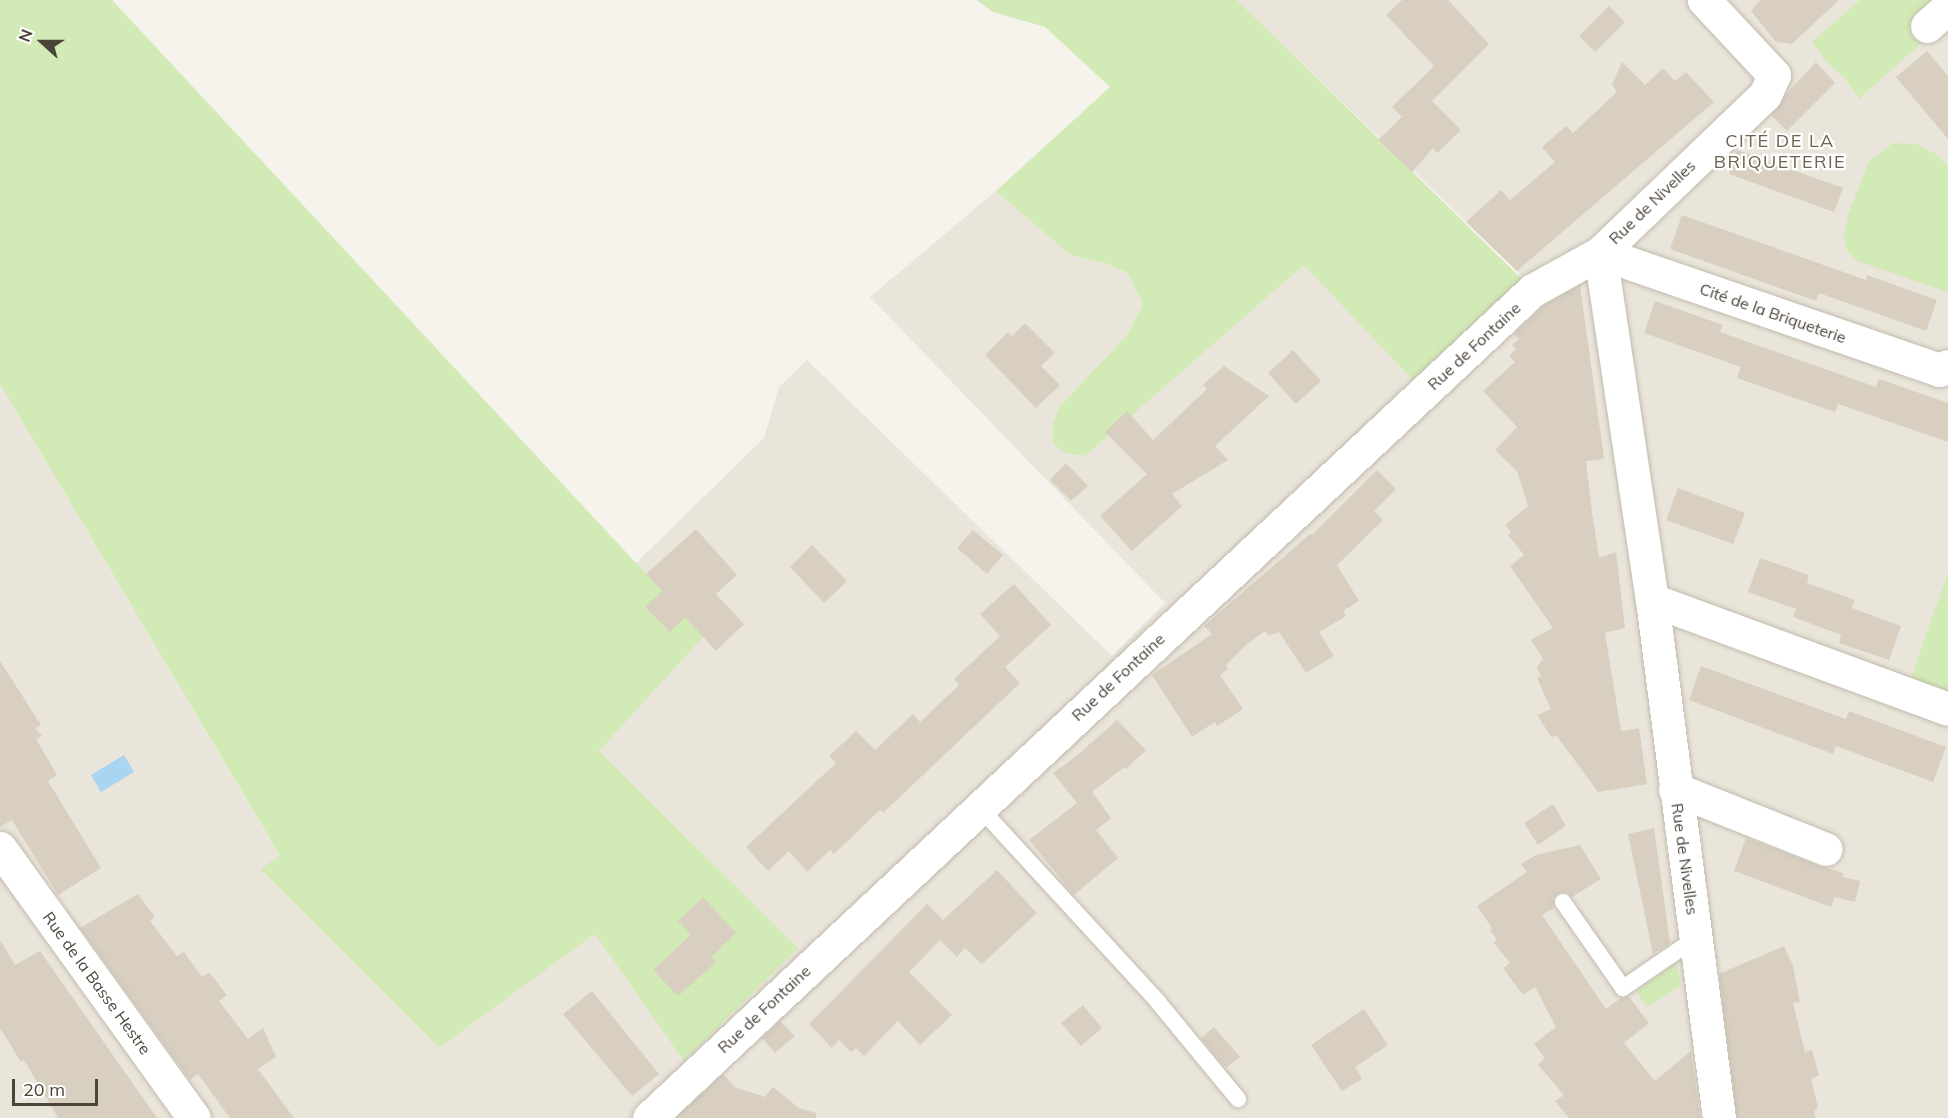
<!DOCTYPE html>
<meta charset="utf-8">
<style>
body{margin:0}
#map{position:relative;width:1948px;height:1118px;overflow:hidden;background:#f6f3ec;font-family:Mulish,sans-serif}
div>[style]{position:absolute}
.residential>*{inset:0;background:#eae5da}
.green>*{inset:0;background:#d2eab5}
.water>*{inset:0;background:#a9d4f2}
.building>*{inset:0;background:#d8cfc1}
.roads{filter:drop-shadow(0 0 2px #c2bbae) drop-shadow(0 0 2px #c2bbae)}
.service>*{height:16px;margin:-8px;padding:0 8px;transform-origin:8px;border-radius:8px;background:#fff}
.minor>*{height:33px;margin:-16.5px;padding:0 16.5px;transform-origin:16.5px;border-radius:16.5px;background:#fff}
span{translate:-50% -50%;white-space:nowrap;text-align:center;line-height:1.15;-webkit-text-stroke:4.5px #fff;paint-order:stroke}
.street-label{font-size:16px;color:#4b4439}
.neighbourhood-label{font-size:18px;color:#6e6250;letter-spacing:1.5px}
.north{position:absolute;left:12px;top:12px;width:60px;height:60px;-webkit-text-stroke:4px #fff;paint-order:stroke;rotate:291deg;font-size:16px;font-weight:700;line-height:24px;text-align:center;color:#4b4439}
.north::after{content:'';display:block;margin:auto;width:21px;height:27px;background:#4b4439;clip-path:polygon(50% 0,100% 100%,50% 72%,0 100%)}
.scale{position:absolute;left:12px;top:1079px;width:86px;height:27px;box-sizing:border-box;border:3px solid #4b4439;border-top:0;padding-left:8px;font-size:18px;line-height:21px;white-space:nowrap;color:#4b4439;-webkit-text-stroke:4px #fff;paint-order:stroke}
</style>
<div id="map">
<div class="residential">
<i style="clip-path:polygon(1237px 0,1948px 0,1948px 1118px,0 1118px,0 384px,280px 857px,260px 869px,439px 1048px,595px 934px,798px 948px,599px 751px,703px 636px,635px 564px,764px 438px,779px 387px,807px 360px,1112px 656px,1165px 603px,870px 297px,996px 191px,1070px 255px,1104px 263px,1128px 273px,1143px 304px,1128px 334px,1060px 406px,1120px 425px,1304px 265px,1521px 275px)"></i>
</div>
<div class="green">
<i style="clip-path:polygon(0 0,112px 0,704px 636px,599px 751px,798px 948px,684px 1061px,595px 934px,439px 1048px,260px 869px,280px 856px,0 384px)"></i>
<i style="clip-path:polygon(977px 0,1237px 0,1533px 290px,1424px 392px,1304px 265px,1085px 456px,1065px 453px,1053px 443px,1053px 424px,1060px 406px,1128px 334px,1143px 304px,1128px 273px,1104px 263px,1070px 255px,996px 191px,1110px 87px,1045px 27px,993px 12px)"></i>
<i style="clip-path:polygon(1860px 0,1948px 0,1948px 19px,1859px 99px,1844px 77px,1827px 62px,1812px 42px)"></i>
<i style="clip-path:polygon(1893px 143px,1916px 144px,1938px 155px,1948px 168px,1948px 292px,1857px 261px,1847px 251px,1844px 237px,1848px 215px,1869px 162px)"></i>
<i style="clip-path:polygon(1948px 572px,1948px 692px,1911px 678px)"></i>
<i style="clip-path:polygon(1676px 961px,1681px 986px,1647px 1007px,1636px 992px)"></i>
</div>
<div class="water">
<i style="clip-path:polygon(124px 755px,134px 772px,101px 792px,91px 775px)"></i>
</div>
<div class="building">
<i style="clip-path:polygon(1402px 0,1448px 0,1489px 44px,1432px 101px,1461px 130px,1437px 153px,1433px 148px,1412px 172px,1378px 140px,1402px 117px,1392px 107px,1434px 66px,1386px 15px)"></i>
<i style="clip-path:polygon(1760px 0,1839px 0,1792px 44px,1776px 42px,1751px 11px)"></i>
<i style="clip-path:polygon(1609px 6px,1625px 22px,1595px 52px,1579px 36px)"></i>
<i style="clip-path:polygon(1927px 51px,1948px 76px,1948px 139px,1896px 77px)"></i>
<i style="clip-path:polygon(1622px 62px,1645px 85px,1663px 68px,1675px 81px,1686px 72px,1714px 102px,1517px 271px,1466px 222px,1501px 190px,1510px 200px,1555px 162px,1542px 147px,1566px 126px,1573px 133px,1617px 92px,1612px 85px)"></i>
<i style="clip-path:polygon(1816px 62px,1835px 83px,1787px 131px,1771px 115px,1786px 94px)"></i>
<i style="clip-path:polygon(1737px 150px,1843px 188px,1834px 212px,1729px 174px)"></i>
<i style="clip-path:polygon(1682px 215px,1866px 280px,1867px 275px,1937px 300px,1926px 331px,1819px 293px,1816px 301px,1670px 249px)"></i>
<i style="clip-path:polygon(1580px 285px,1604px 459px,1586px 461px,1592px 512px,1599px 558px,1616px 552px,1625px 628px,1605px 633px,1621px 731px,1639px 728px,1647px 784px,1598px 792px,1556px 735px,1552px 738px,1537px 715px,1551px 709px,1537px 678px,1541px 676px,1537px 667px,1543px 659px,1531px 640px,1553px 628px,1510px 566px,1524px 555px,1508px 535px,1511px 533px,1505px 525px,1528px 506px,1517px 471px,1495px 450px,1517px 427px,1483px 391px,1515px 362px,1509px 356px,1516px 349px,1512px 345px,1519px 339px,1514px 334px,1544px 305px)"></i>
<i style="clip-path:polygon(1655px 301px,1723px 325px,1720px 332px,1822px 368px,1876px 387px,1879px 379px,1948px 403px,1948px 442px,1838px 404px,1835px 412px,1737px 378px,1741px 367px,1644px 333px)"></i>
<i style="clip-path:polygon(1025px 323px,1055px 353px,1041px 366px,1060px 385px,1036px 408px,985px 355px,1008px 332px,1012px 336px)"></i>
<i style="clip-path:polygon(1293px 350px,1321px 381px,1296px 404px,1268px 373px)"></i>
<i style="clip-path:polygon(1224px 366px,1269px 396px,1215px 446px,1228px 460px,1172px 494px,1182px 506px,1132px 551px,1100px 516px,1147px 474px,1105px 432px,1127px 411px,1153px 440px,1207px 389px,1203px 385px)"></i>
<i style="clip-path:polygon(1066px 463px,1088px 486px,1071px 501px,1050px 480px)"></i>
<i style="clip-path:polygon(1377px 470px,1396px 489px,1374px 511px,1383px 520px,1337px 565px,1359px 601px,1343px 611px,1346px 616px,1319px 632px,1334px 656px,1306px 673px,1279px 632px,1269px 636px,1265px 631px,1246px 645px,1226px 665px,1228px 669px,1220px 675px,1243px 709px,1217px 726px,1215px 722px,1192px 737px,1152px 675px,1212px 634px,1204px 626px,1310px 534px,1312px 535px)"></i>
<i style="clip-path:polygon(1678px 488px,1745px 513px,1733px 544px,1666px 520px)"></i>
<i style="clip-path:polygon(696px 529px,737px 575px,716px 594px,744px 624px,716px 651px,685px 617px,670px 632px,645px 607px,662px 591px,646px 574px)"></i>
<i style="clip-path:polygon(973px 530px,1003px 555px,987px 574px,957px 548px)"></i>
<i style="clip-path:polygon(812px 545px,847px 581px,824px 603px,790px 567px)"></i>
<i style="clip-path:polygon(1760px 558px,1809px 575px,1807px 583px,1855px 600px,1852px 608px,1901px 626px,1889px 660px,1839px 643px,1841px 635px,1793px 617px,1796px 609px,1748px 592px)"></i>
<i style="clip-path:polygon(1014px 584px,1051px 625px,1005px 667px,1020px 683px,883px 813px,880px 810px,834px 854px,830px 850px,807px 872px,789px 851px,768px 871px,746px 847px,836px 763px,829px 756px,856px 731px,875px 750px,913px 714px,920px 722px,959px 685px,954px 679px,1000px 636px,980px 614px)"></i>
<i style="clip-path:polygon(0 661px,41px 725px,35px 728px,42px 736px,36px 739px,57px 775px,48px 781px,101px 868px,58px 895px,12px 820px,0 827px)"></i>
<i style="clip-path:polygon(1701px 666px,1846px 719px,1849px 711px,1946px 747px,1933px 782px,1836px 746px,1833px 754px,1689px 700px)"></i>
<i style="clip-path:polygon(1117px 720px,1146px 750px,1126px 769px,1124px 767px,1092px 792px,1111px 818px,1096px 830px,1118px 858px,1074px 895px,1029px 840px,1077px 803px,1053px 773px,1074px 758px)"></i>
<i style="clip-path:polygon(1553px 804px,1566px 826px,1538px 845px,1524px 823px)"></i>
<i style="clip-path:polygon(1654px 828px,1670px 943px,1653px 954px,1628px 834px)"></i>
<i style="clip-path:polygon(1746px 838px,1819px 866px,1844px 873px,1842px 877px,1860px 881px,1855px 902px,1835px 897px,1831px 907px,1734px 871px)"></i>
<i style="clip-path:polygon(1580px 845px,1601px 879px,1572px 897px,1567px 892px,1558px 893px,1553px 898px,1554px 908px,1542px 915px,1606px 1009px,1621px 998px,1629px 997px,1649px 1023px,1624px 1043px,1655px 1081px,1691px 1051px,1700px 1118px,1569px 1118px,1555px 1101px,1564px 1095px,1538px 1065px,1545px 1058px,1534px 1044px,1556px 1027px,1535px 987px,1523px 995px,1503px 968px,1510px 963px,1493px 942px,1497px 940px,1490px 930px,1492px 928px,1477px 906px,1527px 872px,1521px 864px,1536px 855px)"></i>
<i style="clip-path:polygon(997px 870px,1037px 913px,982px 964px,965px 948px,957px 957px,940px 940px,909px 972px,952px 1015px,920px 1045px,898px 1021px,864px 1056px,856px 1048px,851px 1052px,839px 1040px,832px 1048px,809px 1024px,927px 904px,943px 920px)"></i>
<i style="clip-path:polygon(138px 894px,155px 917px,150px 921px,177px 956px,184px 952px,202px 977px,209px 972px,227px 995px,219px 1001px,248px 1039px,263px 1028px,276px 1057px,258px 1069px,294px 1118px,230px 1118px,198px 1074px,190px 1080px,80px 928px)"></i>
<i style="clip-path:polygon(703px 897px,736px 933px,711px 957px,716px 962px,678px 996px,653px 970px,691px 935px,678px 921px)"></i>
<i style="clip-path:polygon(0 940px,15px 965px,40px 951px,157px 1118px,58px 1118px,24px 1060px,21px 1062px,0 1028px)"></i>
<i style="clip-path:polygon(1784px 946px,1793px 966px,1800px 1002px,1793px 1003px,1805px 1052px,1812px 1050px,1819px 1075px,1811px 1079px,1818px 1107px,1814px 1110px,1815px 1118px,1737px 1118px,1719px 974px)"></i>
<i style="clip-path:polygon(592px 991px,659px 1074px,632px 1096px,563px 1014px)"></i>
<i style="clip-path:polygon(1083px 1005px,1102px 1028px,1081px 1046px,1061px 1023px)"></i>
<i style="clip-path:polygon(1364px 1009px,1388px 1045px,1355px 1067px,1362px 1079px,1342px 1091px,1311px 1045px)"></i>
<i style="clip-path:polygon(780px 1021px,795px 1036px,775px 1053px,762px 1038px)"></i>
<i style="clip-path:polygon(1214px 1027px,1240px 1057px,1226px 1068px,1201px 1038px)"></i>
<i style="clip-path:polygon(723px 1074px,735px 1087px,765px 1097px,773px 1087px,799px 1108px,816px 1113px,816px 1118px,676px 1118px)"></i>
</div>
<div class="roads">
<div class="service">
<i style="left:979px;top:807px;width:265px;rotate:47.4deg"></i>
<i style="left:1158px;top:1002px;width:126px;rotate:50.5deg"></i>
<i style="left:1563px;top:902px;width:105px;rotate:55.1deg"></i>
<i style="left:1623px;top:988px;width:88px;rotate:-34.4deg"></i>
</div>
<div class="minor">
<i style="left:1927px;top:26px;width:28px;rotate:-42deg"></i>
<i style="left:1600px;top:253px;width:351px;rotate:81.5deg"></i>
<i style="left:1652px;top:600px;width:522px;rotate:82.63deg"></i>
<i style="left:1600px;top:253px;width:359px;rotate:19deg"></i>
<i style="left:1939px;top:370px;width:10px;rotate:-24deg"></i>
<i style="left:1652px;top:600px;width:315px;rotate:20.2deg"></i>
<i style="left:1675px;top:789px;width:162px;rotate:21.7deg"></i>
<i style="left:0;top:848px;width:332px;rotate:54.3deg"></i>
<i style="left:649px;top:1118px;width:1211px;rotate:-43.13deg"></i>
<i style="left:1533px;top:290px;width:77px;rotate:-28.9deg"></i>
<i style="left:1600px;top:253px;width:228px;rotate:-43.8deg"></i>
<i style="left:1765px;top:95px;width:22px;rotate:-66deg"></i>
<i style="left:1774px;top:75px;width:103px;rotate:-133deg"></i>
</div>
</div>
<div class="street-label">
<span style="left:1652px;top:202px;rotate:-44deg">Rue de Nivelles</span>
<span style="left:1773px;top:313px;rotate:19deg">Cité de la Briqueterie</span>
<span style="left:1474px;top:346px;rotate:-43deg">Rue de Fontaine</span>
<span style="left:1118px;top:677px;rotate:-43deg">Rue de Fontaine</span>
<span style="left:1685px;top:859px;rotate:82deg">Rue de Nivelles</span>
<span style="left:97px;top:983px;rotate:54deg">Rue de la Basse Hestre</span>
<span style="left:764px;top:1009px;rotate:-43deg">Rue de Fontaine</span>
</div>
<div class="neighbourhood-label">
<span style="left:1780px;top:152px">CITÉ DE LA<br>BRIQUETERIE</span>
</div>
<div class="north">N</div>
<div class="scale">20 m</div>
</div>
